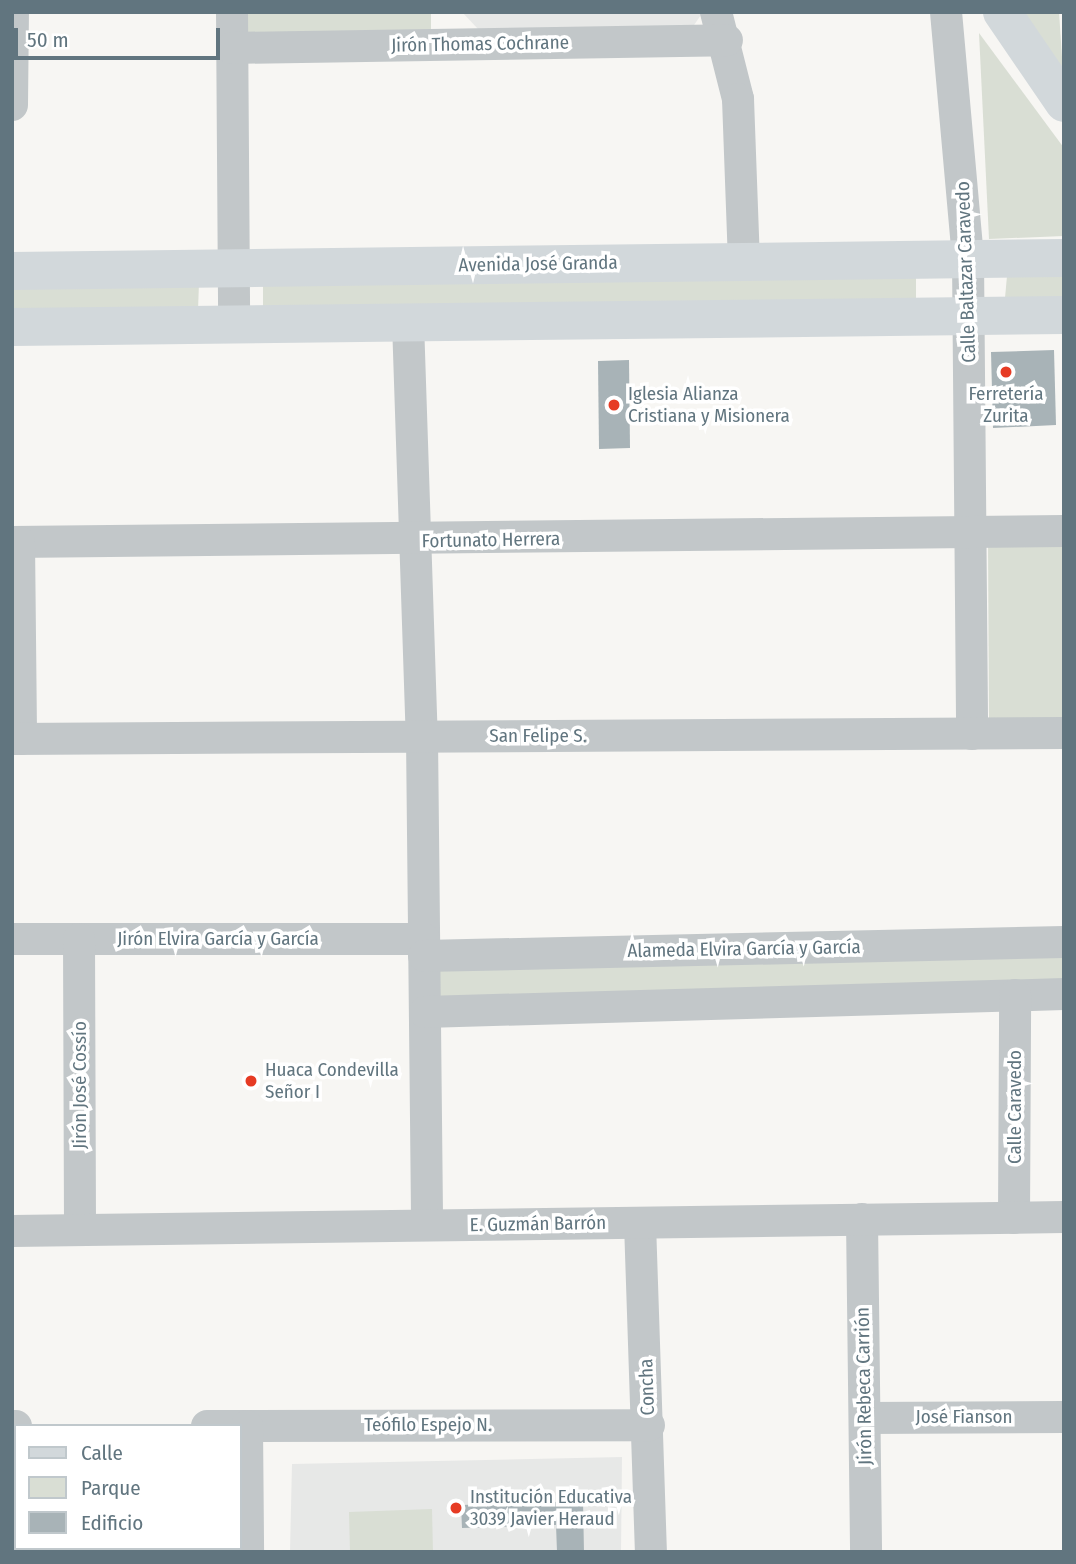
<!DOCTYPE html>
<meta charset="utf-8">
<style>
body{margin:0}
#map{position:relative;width:1076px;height:1564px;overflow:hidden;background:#f7f6f3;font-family:"Fira Sans Condensed",sans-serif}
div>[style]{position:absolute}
.built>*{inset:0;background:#e7e8e7}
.green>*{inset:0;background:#d9ded4}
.building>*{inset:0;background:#a8b3b7}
.street>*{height:32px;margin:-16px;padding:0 16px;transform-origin:16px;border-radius:16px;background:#c2c7c9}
.secondary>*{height:38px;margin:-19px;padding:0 19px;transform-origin:19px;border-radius:19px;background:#d2d8db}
.dots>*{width:19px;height:19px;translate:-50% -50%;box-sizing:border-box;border:4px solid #fff;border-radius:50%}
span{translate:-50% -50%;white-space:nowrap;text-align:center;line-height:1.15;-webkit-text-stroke:7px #fff;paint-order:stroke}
.street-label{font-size:19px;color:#61757f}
.poi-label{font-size:19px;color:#61757f}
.left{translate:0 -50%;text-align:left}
.frame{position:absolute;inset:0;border:14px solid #61757f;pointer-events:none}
.legend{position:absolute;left:14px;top:1424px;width:228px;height:126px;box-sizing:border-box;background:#fff;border:2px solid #c0c8cc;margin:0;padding:9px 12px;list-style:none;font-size:21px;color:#61757f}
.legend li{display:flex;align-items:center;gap:14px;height:35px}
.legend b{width:35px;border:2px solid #c0c8cc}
.scale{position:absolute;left:14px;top:28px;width:206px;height:32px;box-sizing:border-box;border:4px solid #61757f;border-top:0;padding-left:9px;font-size:21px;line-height:24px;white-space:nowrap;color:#61757f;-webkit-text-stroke:5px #fff;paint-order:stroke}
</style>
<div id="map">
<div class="built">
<i style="clip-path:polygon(462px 12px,703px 12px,692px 28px,478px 29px)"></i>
<i style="clip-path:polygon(622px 1457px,621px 1552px,290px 1552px,292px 1464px)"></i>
</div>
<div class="green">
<i style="clip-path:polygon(244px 12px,431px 12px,431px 39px,244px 38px)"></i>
<i style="clip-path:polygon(1012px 12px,1059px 12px,1064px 87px)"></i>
<i style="clip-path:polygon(979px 33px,1064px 148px,1064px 236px,989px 239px)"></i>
<i style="clip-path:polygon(1064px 275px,1064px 298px,1005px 298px,1007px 276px)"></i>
<i style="clip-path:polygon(916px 276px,916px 299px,263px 306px,263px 283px)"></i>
<i style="clip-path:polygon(199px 283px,198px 310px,12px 313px,12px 285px)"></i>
<i style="clip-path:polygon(1064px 540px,1064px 718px,989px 718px,988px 542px)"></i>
<i style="clip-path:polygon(1064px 952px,1064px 982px,432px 1002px,434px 967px)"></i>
<i style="clip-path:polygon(432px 1509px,433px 1552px,350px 1552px,349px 1512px)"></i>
</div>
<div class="building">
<i style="clip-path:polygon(1054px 350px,1056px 425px,993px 428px,991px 352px)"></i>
<i style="clip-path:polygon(629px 360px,630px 448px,599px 449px,598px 361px)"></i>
<i style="clip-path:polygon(583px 1501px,584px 1552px,557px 1552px,556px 1525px,462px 1528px,461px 1505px)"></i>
</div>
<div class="street">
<i style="left:232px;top:12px;width:312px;rotate:89.6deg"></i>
<i style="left:716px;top:12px;width:90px;rotate:75.8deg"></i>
<i style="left:738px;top:99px;width:163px;rotate:87.9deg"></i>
<i style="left:946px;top:12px;width:248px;rotate:84.9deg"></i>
<i style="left:968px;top:259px;width:475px;rotate:89.5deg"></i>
<i style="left:232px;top:48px;width:495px;rotate:-0.9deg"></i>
<i style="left:12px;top:105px;width:93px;rotate:-89.4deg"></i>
<i style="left:408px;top:322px;width:415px;rotate:88.1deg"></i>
<i style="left:422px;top:737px;width:488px;rotate:89.4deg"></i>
<i style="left:12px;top:542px;width:1052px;rotate:-0.6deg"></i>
<i style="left:19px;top:542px;width:197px;rotate:89.4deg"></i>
<i style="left:12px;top:739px;width:1052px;rotate:-0.33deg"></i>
<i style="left:12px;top:939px;width:412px"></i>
<i style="left:79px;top:939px;width:291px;rotate:89.8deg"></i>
<i style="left:424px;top:956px;width:640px;rotate:-1.25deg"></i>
<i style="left:425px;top:1012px;width:639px;rotate:-1.61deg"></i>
<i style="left:1014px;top:1218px;width:223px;rotate:-89.7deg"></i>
<i style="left:862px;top:1219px;width:333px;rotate:89.3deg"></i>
<i style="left:640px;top:1223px;width:329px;rotate:88.1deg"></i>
<i style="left:12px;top:1231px;width:1052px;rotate:-0.76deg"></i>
<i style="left:865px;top:1418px;width:199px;rotate:-0.3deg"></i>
<i style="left:12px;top:1426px;width:4px"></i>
<i style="left:207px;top:1426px;width:442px;rotate:-0.1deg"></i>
<i style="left:247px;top:1426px;width:126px;rotate:89.5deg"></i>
<i style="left:29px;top:1552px;width:4px;rotate:-90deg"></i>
</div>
<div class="secondary">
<i style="left:1002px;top:12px;width:110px;rotate:55.7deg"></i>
<i style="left:12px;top:271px;width:1052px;rotate:-0.71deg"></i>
<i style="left:12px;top:327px;width:1052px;rotate:-0.65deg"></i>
</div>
<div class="dots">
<i style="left:1006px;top:372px;background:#e63b24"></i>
<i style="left:614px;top:405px;background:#e63b24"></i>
<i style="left:251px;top:1081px;background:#e63b24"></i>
<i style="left:456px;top:1508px;background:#e63b24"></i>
</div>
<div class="street-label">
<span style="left:480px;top:44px;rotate:-1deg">Jirón Thomas Cochrane</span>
<span style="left:538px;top:264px;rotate:-1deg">Avenida José Granda</span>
<span style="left:966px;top:272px;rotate:-92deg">Calle Baltazar Caravedo</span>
<span style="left:491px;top:540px;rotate:-1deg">Fortunato Herrera</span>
<span style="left:538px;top:736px">San Felipe S.</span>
<span style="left:218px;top:939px">Jirón Elvira García y García</span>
<span style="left:744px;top:949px;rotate:-1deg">Alameda Elvira García y García</span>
<span style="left:80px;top:1085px;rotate:-90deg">Jirón José Cossío</span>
<span style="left:1015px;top:1107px;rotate:-90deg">Calle Caravedo</span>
<span style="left:538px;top:1224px;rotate:-1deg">E. Guzmán Barrón</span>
<span style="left:864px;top:1386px;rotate:-91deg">Jirón Rebeca Carrión</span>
<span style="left:647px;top:1387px;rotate:-92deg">Concha</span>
<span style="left:964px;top:1417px">José Fianson</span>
<span style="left:428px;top:1425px">Teófilo Espejo N.</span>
</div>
<div class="poi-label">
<span class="left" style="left:628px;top:405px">Iglesia Alianza<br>Cristiana y Misionera</span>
<span style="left:1006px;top:405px">Ferretería<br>Zurita</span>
<span class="left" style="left:265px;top:1081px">Huaca Condevilla<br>Señor I</span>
<span class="left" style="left:470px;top:1508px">Institución Educativa<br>3039 Javier Heraud</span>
</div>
<div class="frame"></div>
<ul class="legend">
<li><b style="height:9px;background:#d2d8db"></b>Calle</li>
<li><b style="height:19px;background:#d9ded4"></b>Parque</li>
<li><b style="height:19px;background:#a8b3b7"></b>Edificio</li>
</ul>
<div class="scale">50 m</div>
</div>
